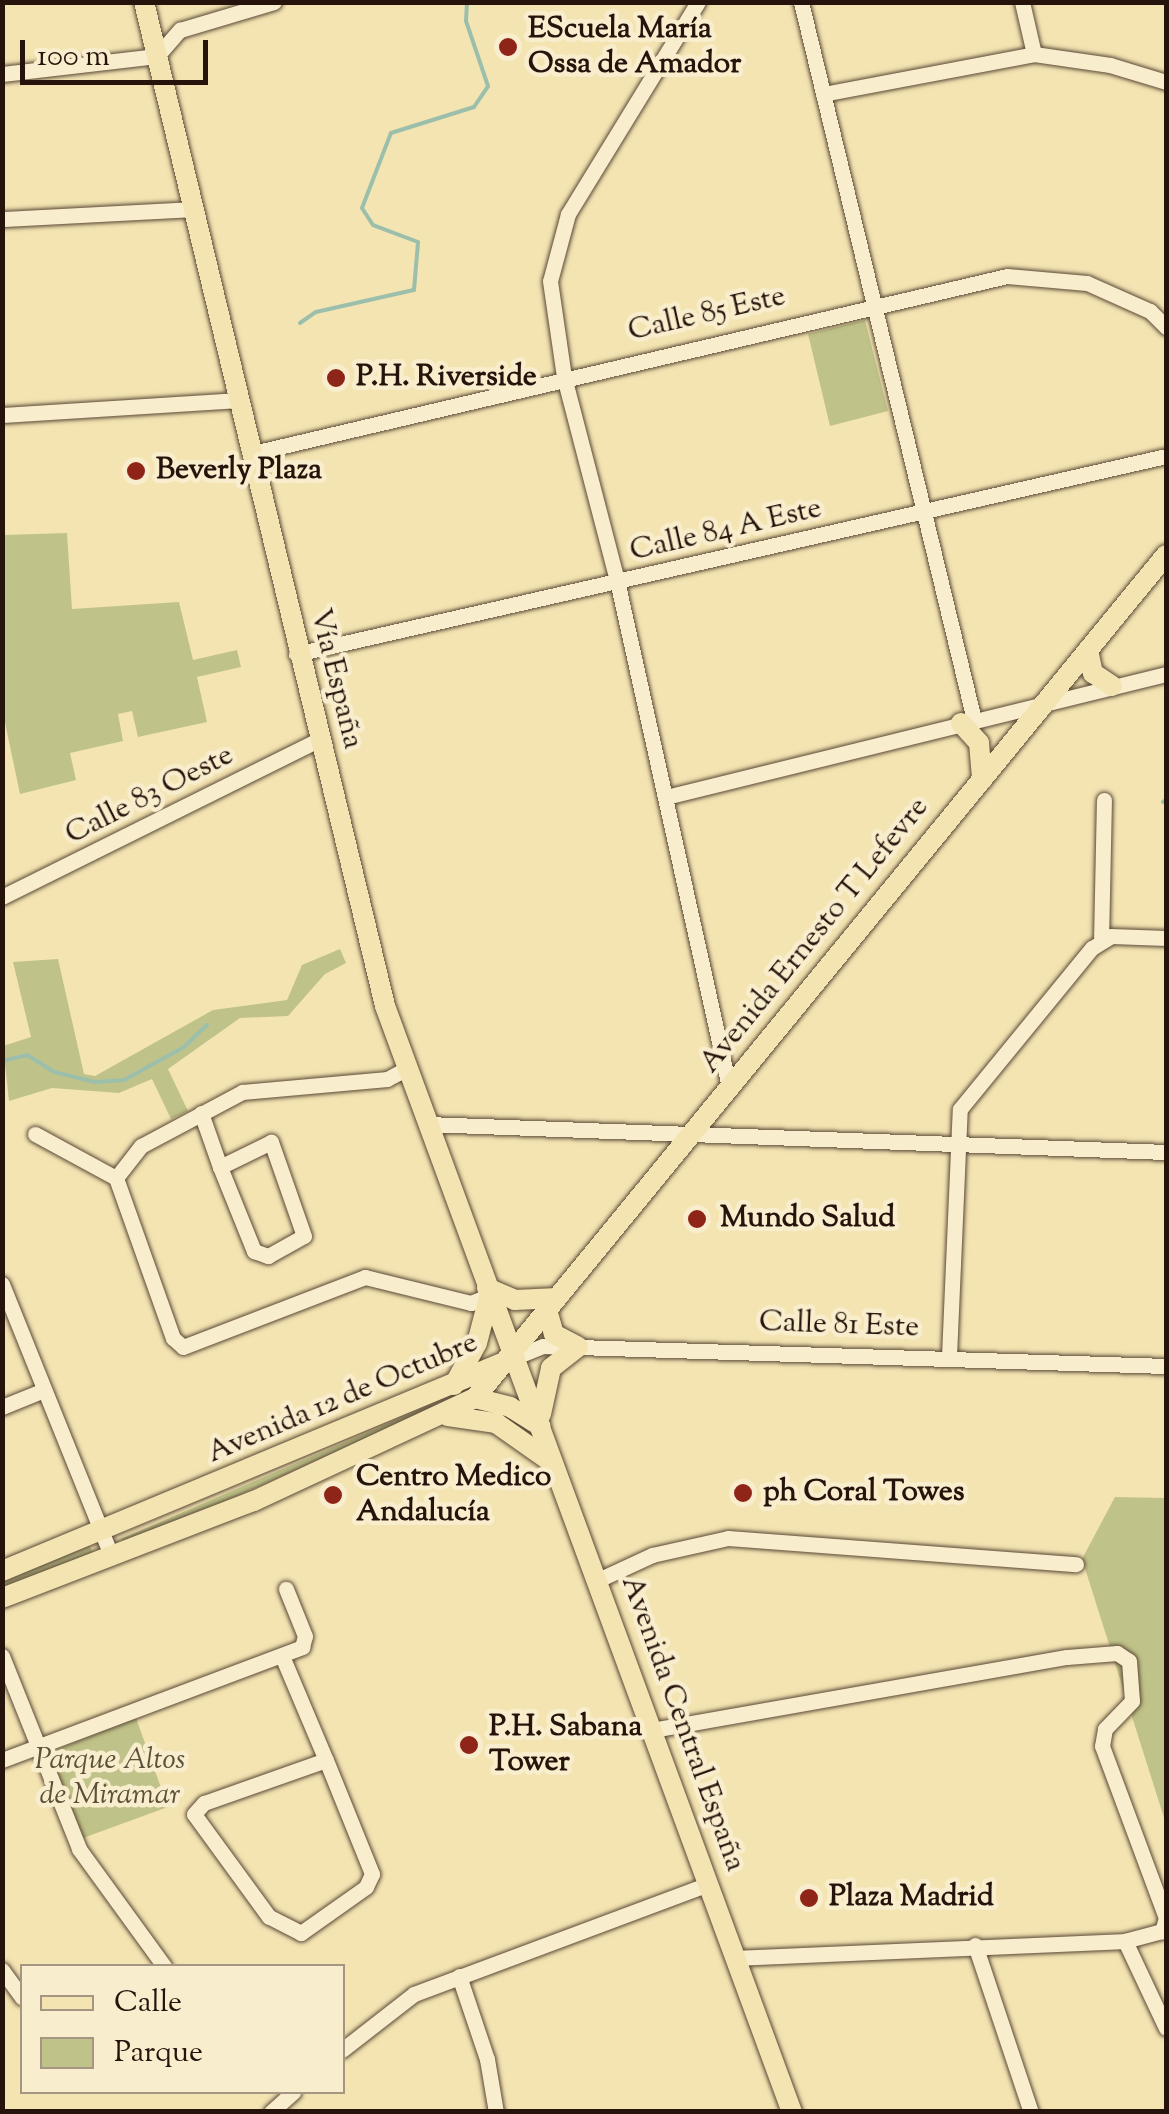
<!DOCTYPE html>
<meta charset="utf-8">
<style>
body{margin:0}
#map{position:relative;width:1169px;height:2114px;overflow:hidden;background:#f4e4b2;font-family:"Sorts Mill Goudy",serif}
div>[style]{position:absolute}
.green>*{inset:0;background:#c0c389}
.stream>*{height:4px;margin:-2px;padding:0 2px;transform-origin:2px;border-radius:2px;background:#9cbfac}
.roads{filter:drop-shadow(0 0 2px #5a4836) drop-shadow(0 0 2px #5a4836)}
.minor>*{height:15px;margin:-7.5px;padding:0 7.5px;transform-origin:7.5px;border-radius:7.5px;background:#f8edcd}
.major>*{height:20px;margin:-10px;padding:0 10px;transform-origin:10px;border-radius:10px;background:#f4e4b2}
.dots>*{width:28px;height:28px;translate:-50% -50%;box-sizing:border-box;border:5px solid #f8edcd;border-radius:50%}
span{translate:-50% -50%;white-space:nowrap;text-align:center;line-height:1.15;-webkit-text-stroke:9px #f8edcd;paint-order:stroke}
.poi-label{font-size:30px;color:#26140c;font-weight:700}
.left{translate:0 -50%;text-align:left}
.street-label{font-size:30px;color:#26140c}
.park-label{font-size:30px;color:#5c5138;font-style:italic}
.frame{position:absolute;inset:0;border:5px solid #26140c;pointer-events:none}
.legend{position:absolute;left:20px;top:1964px;width:325px;height:130px;box-sizing:border-box;background:#f8edcd;border:2px solid #a49680;margin:0;padding:12px 18px;list-style:none;font-size:30px;color:#26140c}
.legend li{display:flex;align-items:center;gap:20px;height:50px}
.legend b{width:50px;border:2px solid #a49680}
.scale{position:absolute;left:20px;top:40px;width:188px;height:45px;box-sizing:border-box;border:5px solid #26140c;border-top:0;padding-left:12px;font-size:30px;line-height:35px;white-space:nowrap;color:#26140c;-webkit-text-stroke:8px #f8edcd;paint-order:stroke}
</style>
<div id="map">
<div class="green">
<i style="clip-path:polygon(865px 320px,888px 411px,830px 426px,808px 334px)"></i>
<i style="clip-path:polygon(67px 533px,72px 609px,179px 602px,193px 660px,237px 650px,241px 667px,197px 677px,207px 722px,138px 737px,132px 711px,118px 714px,123px 741px,70px 753px,76px 780px,20px 794px,3px 713px,3px 535px)"></i>
<i style="clip-path:polygon(340px 949px,346px 963px,325px 974px,288px 1016px,240px 1018px,168px 1069px,188px 1111px,180px 1115px,171px 1119px,152px 1079px,119px 1093px,52px 1088px,9px 1101px,3px 1046px,31px 1037px,13px 962px,58px 959px,84px 1074px,95px 1076px,213px 1010px,287px 1000px,302px 965px)"></i>
<i style="clip-path:polygon(444px 1404px,127px 1545px,121px 1539px,428px 1406px)"></i>
<i style="clip-path:polygon(1115px 1497px,1166px 1498px,1166px 1824px,1082px 1559px)"></i>
<i style="clip-path:polygon(89px 1546px,95px 1555px,3px 1592px,3px 1578px)"></i>
<i style="clip-path:polygon(136px 1718px,168px 1807px,83px 1838px,52px 1758px,56px 1750px)"></i>
</div>
<div class="stream">
<i style="left:300px;top:323px;width:19px;rotate:-35deg"></i>
<i style="left:316px;top:312px;width:100px;rotate:-12.7deg"></i>
<i style="left:414px;top:290px;width:48px;rotate:-85.2deg"></i>
<i style="left:418px;top:242px;width:48px;rotate:-159.3deg"></i>
<i style="left:373px;top:225px;width:20px;rotate:-123deg"></i>
<i style="left:362px;top:208px;width:80px;rotate:-68.9deg"></i>
<i style="left:391px;top:133px;width:87px;rotate:-17.4deg"></i>
<i style="left:474px;top:107px;width:25px;rotate:-56deg"></i>
<i style="left:488px;top:86px;width:69px;rotate:-108.7deg"></i>
<i style="left:466px;top:21px;width:19px;rotate:-87deg"></i>
<i style="left:1163px;top:802px;width:4px;rotate:-34deg"></i>
<i style="left:2px;top:1061px;width:26px;rotate:-13deg"></i>
<i style="left:27px;top:1055px;width:32px;rotate:32deg"></i>
<i style="left:54px;top:1072px;width:42px;rotate:13.7deg"></i>
<i style="left:95px;top:1082px;width:29px;rotate:-4deg"></i>
<i style="left:124px;top:1080px;width:68px;rotate:-28.8deg"></i>
<i style="left:184px;top:1047px;width:32px;rotate:-44deg"></i>
</div>
<div class="roads">
<div class="minor">
<i style="left:698px;top:2px;width:249px;rotate:121.5deg"></i>
<i style="left:568px;top:214px;width:69px;rotate:105deg"></i>
<i style="left:550px;top:281px;width:97px;rotate:81.7deg"></i>
<i style="left:564px;top:377px;width:215px;rotate:75.4deg"></i>
<i style="left:618px;top:585px;width:514px;rotate:77.53deg"></i>
<i style="left:801px;top:2px;width:739px;rotate:76.45deg"></i>
<i style="left:1022px;top:2px;width:53px;rotate:77deg"></i>
<i style="left:2px;top:74px;width:156px;rotate:-6.6deg"></i>
<i style="left:157px;top:56px;width:35px;rotate:-49deg"></i>
<i style="left:180px;top:30px;width:98px;rotate:-16.6deg"></i>
<i style="left:823px;top:94px;width:215px;rotate:-10.7deg"></i>
<i style="left:1034px;top:54px;width:77px;rotate:8.2deg"></i>
<i style="left:1110px;top:65px;width:59px;rotate:16.9deg"></i>
<i style="left:2px;top:219px;width:190px;rotate:-3deg"></i>
<i style="left:2px;top:415px;width:238px;rotate:-3.6deg"></i>
<i style="left:253px;top:453px;width:774px;rotate:-13.21deg"></i>
<i style="left:1007px;top:276px;width:80px;rotate:5deg"></i>
<i style="left:1087px;top:283px;width:69px;rotate:24deg"></i>
<i style="left:1150px;top:311px;width:23px;rotate:45deg"></i>
<i style="left:296px;top:654px;width:892px;rotate:-12.82deg"></i>
<i style="left:666px;top:797px;width:515px;rotate:-13.82deg"></i>
<i style="left:2px;top:897px;width:355px;rotate:-26.4deg"></i>
<i style="left:1101px;top:941px;width:141px;rotate:-88.8deg"></i>
<i style="left:201px;top:1113px;width:57px;rotate:70.6deg"></i>
<i style="left:220px;top:1167px;width:91px;rotate:68deg"></i>
<i style="left:254px;top:1251px;width:15px;rotate:20deg"></i>
<i style="left:268px;top:1256px;width:41px;rotate:-29.1deg"></i>
<i style="left:304px;top:1236px;width:100px;rotate:-109.3deg"></i>
<i style="left:271px;top:1142px;width:57px;rotate:153.9deg"></i>
<i style="left:427px;top:1124px;width:740px;rotate:2.17deg"></i>
<i style="left:35px;top:1134px;width:92px;rotate:28.5deg"></i>
<i style="left:116px;top:1178px;width:170px;rotate:70.4deg"></i>
<i style="left:173px;top:1338px;width:13px;rotate:42deg"></i>
<i style="left:183px;top:1347px;width:195px;rotate:-21deg"></i>
<i style="left:365px;top:1277px;width:109px;rotate:13.8deg"></i>
<i style="left:471px;top:1303px;width:21px;rotate:-23deg"></i>
<i style="left:116px;top:1178px;width:41px;rotate:-52deg"></i>
<i style="left:141px;top:1146px;width:115px;rotate:-28.1deg"></i>
<i style="left:242px;top:1092px;width:146px;rotate:-5.1deg"></i>
<i style="left:387px;top:1079px;width:21px;rotate:-28deg"></i>
<i style="left:2px;top:1284px;width:294px;rotate:68.1deg"></i>
<i style="left:949px;top:1356px;width:247px;rotate:-87.5deg"></i>
<i style="left:960px;top:1109px;width:208px;rotate:-50.7deg"></i>
<i style="left:1092px;top:948px;width:22px;rotate:-32deg"></i>
<i style="left:1111px;top:936px;width:55px;rotate:2.1deg"></i>
<i style="left:513px;top:1358px;width:32px;rotate:-22deg"></i>
<i style="left:543px;top:1346px;width:35px;rotate:2deg"></i>
<i style="left:578px;top:1347px;width:588px;rotate:1.85deg"></i>
<i style="left:2px;top:1407px;width:45px;rotate:-22deg"></i>
<i style="left:598px;top:1580px;width:60px;rotate:-24.8deg"></i>
<i style="left:652px;top:1555px;width:78px;rotate:-12.6deg"></i>
<i style="left:728px;top:1538px;width:349px;rotate:4.3deg"></i>
<i style="left:2px;top:1656px;width:208px;rotate:68.2deg"></i>
<i style="left:79px;top:1849px;width:145px;rotate:54deg"></i>
<i style="left:282px;top:1656px;width:113px;rotate:67.1deg"></i>
<i style="left:326px;top:1760px;width:123px;rotate:68deg"></i>
<i style="left:372px;top:1874px;width:14px;rotate:115deg"></i>
<i style="left:366px;top:1887px;width:80px;rotate:144.7deg"></i>
<i style="left:301px;top:1933px;width:36px;rotate:-153deg"></i>
<i style="left:269px;top:1917px;width:127px;rotate:-126.1deg"></i>
<i style="left:194px;top:1814px;width:15px;rotate:-48deg"></i>
<i style="left:204px;top:1803px;width:129px;rotate:-19.4deg"></i>
<i style="left:652px;top:1730px;width:421px;rotate:-10deg"></i>
<i style="left:1067px;top:1657px;width:50px;rotate:-4.6deg"></i>
<i style="left:1117px;top:1653px;width:14px;rotate:34deg"></i>
<i style="left:1129px;top:1661px;width:40px;rotate:85.7deg"></i>
<i style="left:1132px;top:1701px;width:39px;rotate:134deg"></i>
<i style="left:1105px;top:1729px;width:17px;rotate:100deg"></i>
<i style="left:1102px;top:1746px;width:184px;rotate:69.6deg"></i>
<i style="left:1166px;top:1918px;width:14px;rotate:107deg"></i>
<i style="left:1162px;top:1931px;width:38px;rotate:165deg"></i>
<i style="left:1125px;top:1941px;width:390px;rotate:177.5deg"></i>
<i style="left:2px;top:1760px;width:321px;rotate:-20.6deg"></i>
<i style="left:302px;top:1647px;width:11px;rotate:-75deg"></i>
<i style="left:305px;top:1636px;width:51px;rotate:-112deg"></i>
<i style="left:1125px;top:1941px;width:96px;rotate:64.8deg"></i>
<i style="left:975px;top:1945px;width:176px;rotate:71.5deg"></i>
<i style="left:2px;top:1970px;width:34px;rotate:54deg"></i>
<i style="left:459px;top:1976px;width:88px;rotate:71.4deg"></i>
<i style="left:487px;top:2059px;width:54px;rotate:80.4deg"></i>
<i style="left:342px;top:2050px;width:91px;rotate:-37.9deg"></i>
<i style="left:414px;top:1994px;width:314px;rotate:-20.5deg"></i>
<i style="left:271px;top:2112px;width:30px;rotate:-42deg"></i>
</div>
<div class="major">
<i style="left:144px;top:2px;width:1033px;rotate:76.5deg"></i>
<i style="left:385px;top:1006px;width:1179px;rotate:69.8deg"></i>
<i style="left:1088px;top:650px;width:24px;rotate:78deg"></i>
<i style="left:1093px;top:673px;width:23px;rotate:34deg"></i>
<i style="left:961px;top:723px;width:27px;rotate:48deg"></i>
<i style="left:979px;top:743px;width:37px;rotate:85deg"></i>
<i style="left:487px;top:1288px;width:30px;rotate:23deg"></i>
<i style="left:515px;top:1300px;width:42px;rotate:-2.7deg"></i>
<i style="left:547px;top:1310px;width:25px;rotate:74deg"></i>
<i style="left:554px;top:1334px;width:27px;rotate:28deg"></i>
<i style="left:454px;top:1385px;width:48px;rotate:-61.3deg"></i>
<i style="left:477px;top:1343px;width:48px;rotate:-75.4deg"></i>
<i style="left:475px;top:1398px;width:36px;rotate:14deg"></i>
<i style="left:510px;top:1407px;width:36px;rotate:32deg"></i>
<i style="left:541px;top:1414px;width:47px;rotate:-77.7deg"></i>
<i style="left:551px;top:1368px;width:34px;rotate:-38deg"></i>
<i style="left:448px;top:1416px;width:49px;rotate:8.3deg"></i>
<i style="left:496px;top:1423px;width:66px;rotate:35.1deg"></i>
<i style="left:2px;top:1571px;width:542px;rotate:-22.59deg"></i>
<i style="left:2px;top:1598px;width:270px;rotate:-21.1deg"></i>
<i style="left:254px;top:1501px;width:244px;rotate:-25deg"></i>
<i style="left:475px;top:1398px;width:1090px;rotate:-50.66deg"></i>
</div>
</div>
<div class="dots">
<i style="left:508px;top:47px;background:#8f2418"></i>
<i style="left:336px;top:378px;background:#8f2418"></i>
<i style="left:136px;top:471px;background:#8f2418"></i>
<i style="left:697px;top:1219px;background:#8f2418"></i>
<i style="left:743px;top:1493px;background:#8f2418"></i>
<i style="left:333px;top:1495px;background:#8f2418"></i>
<i style="left:469px;top:1745px;background:#8f2418"></i>
<i style="left:809px;top:1898px;background:#8f2418"></i>
</div>
<div class="poi-label">
<span class="left" style="left:528px;top:47px">EScuela María<br>Ossa de Amador</span>
<span class="left" style="left:356px;top:378px">P.H. Riverside</span>
<span class="left" style="left:156px;top:471px">Beverly Plaza</span>
<span class="left" style="left:720px;top:1219px">Mundo Salud</span>
<span class="left" style="left:356px;top:1495px">Centro Medico<br>Andalucía</span>
<span class="left" style="left:763px;top:1493px">ph Coral Towes</span>
<span class="left" style="left:489px;top:1745px">P.H. Sabana<br>Tower</span>
<span class="left" style="left:829px;top:1898px">Plaza Madrid</span>
</div>
<div class="street-label">
<span style="left:707px;top:315px;rotate:-13deg">Calle 85 Este</span>
<span style="left:726px;top:531px;rotate:-13deg">Calle 84 A Este</span>
<span style="left:335px;top:679px;rotate:76deg">Vía España</span>
<span style="left:150px;top:796px;rotate:-27deg">Calle 83 Oeste</span>
<span style="left:815px;top:936px;rotate:-51deg">Avenida Ernesto T Lefevre</span>
<span style="left:839px;top:1326px;rotate:2deg">Calle 81 Este</span>
<span style="left:343px;top:1399px;rotate:-23deg">Avenida 12 de Octubre</span>
<span style="left:682px;top:1724px;rotate:70deg">Avenida Central España</span>
</div>
<div class="park-label">
<span style="left:110px;top:1778px">Parque Altos<br>de Miramar</span>
</div>
<div class="frame"></div>
<ul class="legend">
<li><b style="height:12px;background:#f4e4b2"></b>Calle</li>
<li><b style="height:28px;background:#c0c389"></b>Parque</li>
</ul>
<div class="scale">100 m</div>
</div>
